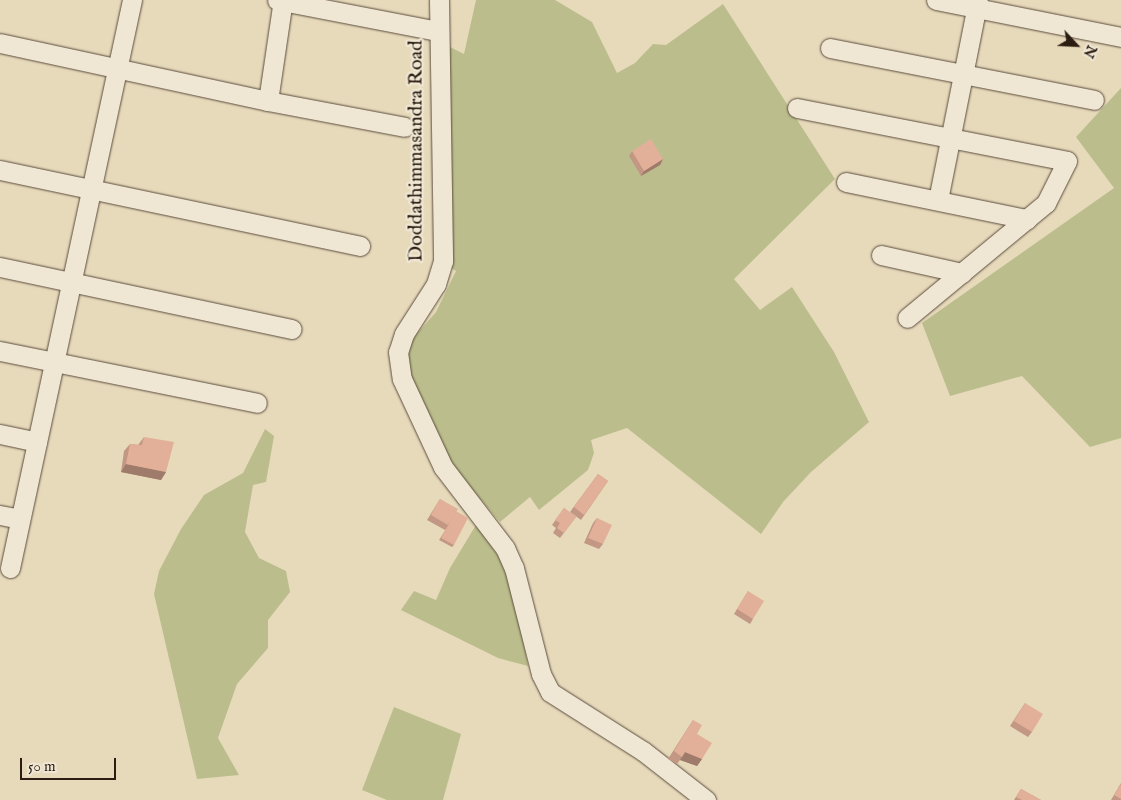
<!DOCTYPE html>
<style>
body{margin:0}
#map{position:relative;width:1121px;height:800px;overflow:hidden;background:#e7dabb;font-family:"IM FELL English",serif}
div>[style]{position:absolute}
.green>*{inset:0;background:#bbbe8c}
.roads{filter:drop-shadow(0 0 1px #5b4c3d) drop-shadow(0 0 1px #5b4c3d)}
.minor>*{height:19px;margin:-9.5px;padding:0 9.5px;transform-origin:9.5px;border-radius:9.5px;background:#efe7d3}
.wall>*{inset:0;background:#c29784}
.shaded-wall>*{inset:0;background:#9e7b6b}
.building>*{inset:0;background:#e2b099}
span{translate:-50% -50%;white-space:nowrap;text-align:center;line-height:1.15;-webkit-text-stroke:4.5px #efe7d3;paint-order:stroke}
.street-label{font-size:20px;color:#2c1d13}
.north{position:absolute;left:1051px;top:20px;width:50px;height:50px;-webkit-text-stroke:4px #efe7d3;paint-order:stroke;rotate:115deg;font-size:14px;font-weight:700;line-height:20px;text-align:center;color:#2c1d13}
.north::after{content:'';display:block;margin:auto;width:18px;height:22px;background:#2c1d13;clip-path:polygon(50% 0,100% 100%,50% 72%,0 100%)}
.scale{position:absolute;left:20px;top:758px;width:96px;height:22px;box-sizing:border-box;border:2px solid #2c1d13;border-top:0;padding-left:6px;font-size:15px;line-height:18px;white-space:nowrap;color:#2c1d13;-webkit-text-stroke:4px #efe7d3;paint-order:stroke}
</style>
<div id="map">
<div class="green">
<i style="clip-path:polygon(476px 0,555px 0,592px 22px,617px 73px,635px 63px,653px 44px,666px 45px,723px 4px,835px 179px,734px 279px,760px 310px,792px 287px,834px 352px,869px 422px,811px 472px,783px 502px,761px 534px,627px 428px,591px 440px,594px 453px,588px 470px,539px 510px,530px 497px,500px 522px,447px 460px,411px 376px,407px 345px,436px 312px,456px 271px,451px 268px,452px 210px,448px 146px,450px 47px,464px 54px)"></i>
<i style="clip-path:polygon(1121px 88px,1121px 438px,1090px 447px,1022px 376px,950px 396px,922px 323px,1114px 188px,1076px 137px)"></i>
<i style="clip-path:polygon(265px 429px,274px 436px,266px 482px,253px 485px,245px 532px,259px 558px,286px 571px,290px 592px,268px 620px,268px 648px,237px 684px,218px 738px,239px 775px,197px 779px,154px 594px,159px 571px,181px 529px,204px 495px,243px 473px)"></i>
<i style="clip-path:polygon(476px 525px,502px 561px,518px 610px,528px 666px,498px 658px,401px 610px,414px 591px,436px 600px,450px 568px)"></i>
<i style="clip-path:polygon(394px 707px,461px 734px,443px 800px,387px 800px,362px 790px)"></i>
</div>
<div class="roads">
<div class="minor">
<i style="left:277px;top:0;width:164px;rotate:10.9deg"></i>
<i style="left:439px;top:0;width:261px;rotate:89.1deg"></i>
<i style="left:443px;top:261px;width:24px;rotate:107deg"></i>
<i style="left:436px;top:284px;width:59px;rotate:122.6deg"></i>
<i style="left:404px;top:334px;width:19px;rotate:108deg"></i>
<i style="left:398px;top:352px;width:27px;rotate:82deg"></i>
<i style="left:402px;top:379px;width:97px;rotate:65deg"></i>
<i style="left:443px;top:467px;width:102px;rotate:52.6deg"></i>
<i style="left:505px;top:548px;width:22px;rotate:66deg"></i>
<i style="left:514px;top:568px;width:109px;rotate:75.7deg"></i>
<i style="left:541px;top:674px;width:20px;rotate:63deg"></i>
<i style="left:550px;top:692px;width:110px;rotate:32.4deg"></i>
<i style="left:643px;top:751px;width:80px;rotate:37.9deg"></i>
<i style="left:936px;top:0;width:189px;rotate:11.3deg"></i>
<i style="left:0;top:43px;width:274px;rotate:12.2deg"></i>
<i style="left:268px;top:101px;width:139px;rotate:10.7deg"></i>
<i style="left:830px;top:48px;width:269px;rotate:11.1deg"></i>
<i style="left:268px;top:101px;width:102px;rotate:-81.6deg"></i>
<i style="left:797px;top:108px;width:275px;rotate:11.1deg"></i>
<i style="left:1067px;top:161px;width:47px;rotate:116.6deg"></i>
<i style="left:1046px;top:203px;width:180px;rotate:140.4deg"></i>
<i style="left:0;top:170px;width:368px;rotate:11.9deg"></i>
<i style="left:846px;top:182px;width:185px;rotate:11.6deg"></i>
<i style="left:938px;top:200px;width:204px;rotate:-78.7deg"></i>
<i style="left:881px;top:255px;width:83px;rotate:12.5deg"></i>
<i style="left:0;top:267px;width:298px;rotate:12deg"></i>
<i style="left:0;top:351px;width:262px;rotate:11.4deg"></i>
<i style="left:0;top:434px;width:38px;rotate:12deg"></i>
<i style="left:0;top:515px;width:20px;rotate:11deg"></i>
<i style="left:10px;top:568px;width:581px;rotate:-77.88deg"></i>
</div>
</div>
<div class="wall">
<i style="clip-path:polygon(632px 151px,663px 159px,660px 165px,641px 176px,629px 156px)"></i>
<i style="clip-path:polygon(144px 437px,166px 472px,161px 480px,121px 472px,124px 451px,130px 444px,138px 445px)"></i>
<i style="clip-path:polygon(598px 474px,608px 481px,581px 520px,570px 512px)"></i>
<i style="clip-path:polygon(440px 499px,456px 511px,454px 545px,452px 547px,439px 540px,446px 529px,445px 530px,427px 520px)"></i>
<i style="clip-path:polygon(564px 508px,576px 517px,560px 538px,553px 533px,556px 528px,552px 525px)"></i>
<i style="clip-path:polygon(597px 518px,603px 544px,599px 549px,584px 543px,593px 523px)"></i>
<i style="clip-path:polygon(748px 591px,753px 619px,750px 624px,734px 614px)"></i>
<i style="clip-path:polygon(1025px 703px,1032px 732px,1028px 737px,1010px 726px)"></i>
<i style="clip-path:polygon(693px 720px,702px 759px,697px 766px,680px 760px,677px 764px,668px 759px)"></i>
<i style="clip-path:polygon(1121px 783px,1121px 800px,1111px 800px)"></i>
<i style="clip-path:polygon(1021px 789px,1041px 800px,1014px 800px)"></i>
</div>
<div class="shaded-wall">
<i style="clip-path:polygon(663px 159px,660px 165px,641px 176px,644px 171px)"></i>
<i style="clip-path:polygon(126px 464px,166px 472px,161px 480px,121px 472px)"></i>
<i style="clip-path:polygon(685px 752px,702px 759px,697px 766px,680px 760px)"></i>
</div>
<div class="building">
<i style="clip-path:polygon(651px 139px,663px 159px,644px 171px,632px 151px)"></i>
<i style="clip-path:polygon(144px 437px,174px 442px,166px 472px,126px 464px,130px 444px,142px 445px)"></i>
<i style="clip-path:polygon(598px 474px,608px 481px,584px 515px,574px 507px)"></i>
<i style="clip-path:polygon(440px 499px,458px 509px,448px 525px,431px 515px)"></i>
<i style="clip-path:polygon(564px 508px,576px 517px,564px 533px,557px 528px,560px 523px,555px 520px)"></i>
<i style="clip-path:polygon(456px 511px,468px 518px,454px 545px,441px 538px)"></i>
<i style="clip-path:polygon(597px 518px,612px 525px,603px 544px,588px 538px)"></i>
<i style="clip-path:polygon(748px 591px,764px 601px,753px 619px,737px 609px)"></i>
<i style="clip-path:polygon(1025px 703px,1043px 714px,1032px 732px,1014px 721px)"></i>
<i style="clip-path:polygon(693px 720px,702px 725px,697px 734px,712px 743px,702px 759px,685px 752px,682px 757px,674px 751px)"></i>
<i style="clip-path:polygon(1121px 784px,1121px 799px,1114px 795px)"></i>
<i style="clip-path:polygon(1021px 789px,1041px 800px,1022px 800px,1016px 797px)"></i>
</div>
<div class="street-label">
<span style="left:416px;top:151px;rotate:-90deg">Doddathimmasandra Road</span>
</div>
<div class="north">N</div>
<div class="scale">50 m</div>
</div>
